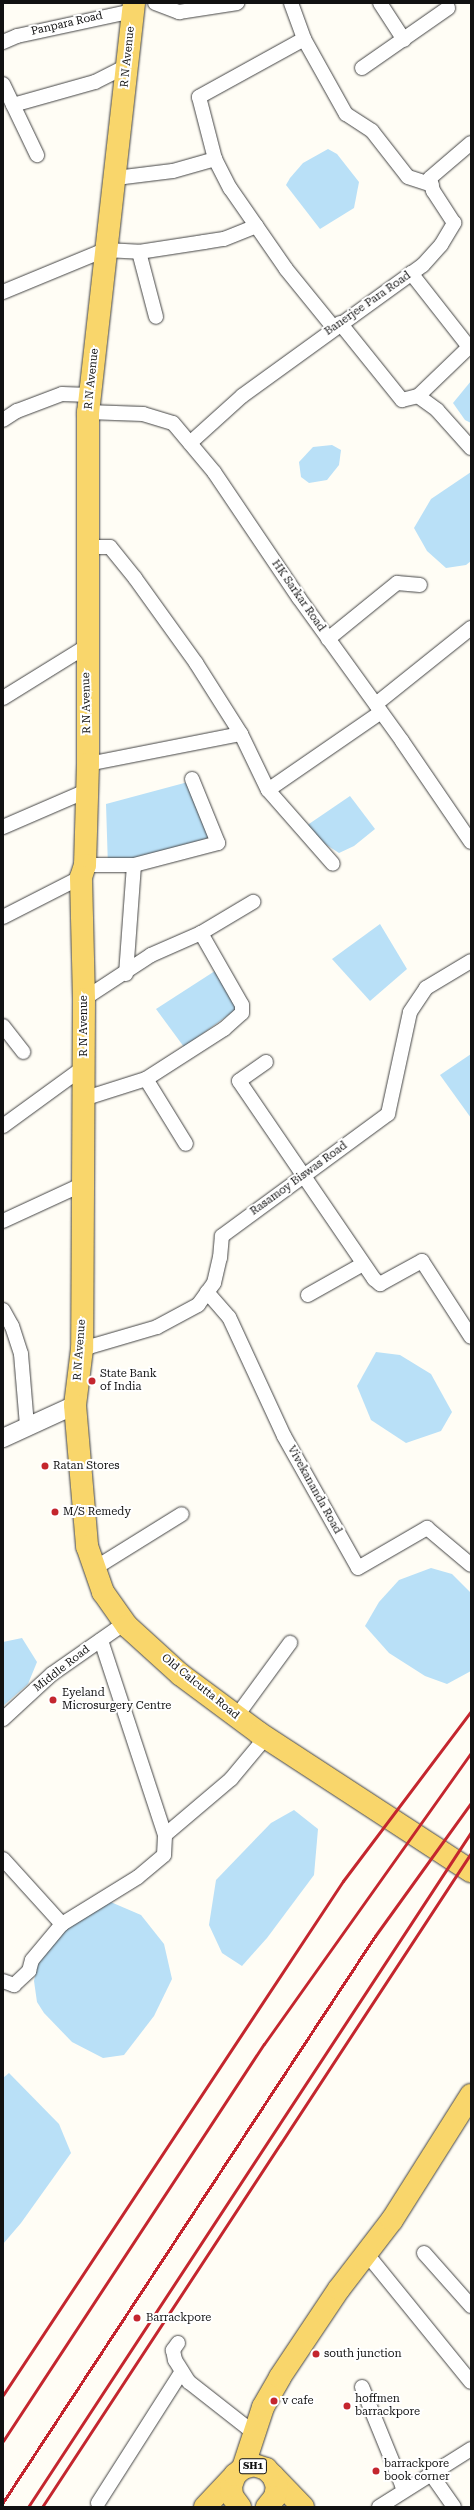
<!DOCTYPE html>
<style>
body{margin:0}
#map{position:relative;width:474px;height:2510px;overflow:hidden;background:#fffdf5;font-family:"Roboto Serif",serif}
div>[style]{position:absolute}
.water>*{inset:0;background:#b9e0f7}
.roads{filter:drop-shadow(0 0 1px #444) drop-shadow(0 0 1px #444)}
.minor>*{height:14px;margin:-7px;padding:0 7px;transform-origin:7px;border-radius:7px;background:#fff}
.tertiary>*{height:18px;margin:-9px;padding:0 9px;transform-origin:9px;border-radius:9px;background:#fff}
.primary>*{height:22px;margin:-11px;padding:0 11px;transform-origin:11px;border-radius:11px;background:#f9d66b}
.rail>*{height:3px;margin:-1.5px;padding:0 1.5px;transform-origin:1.5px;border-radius:1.5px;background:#c4262e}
.dots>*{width:11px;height:11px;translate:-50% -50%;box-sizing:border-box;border:2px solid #fff;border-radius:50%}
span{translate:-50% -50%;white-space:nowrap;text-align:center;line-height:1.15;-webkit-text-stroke:4px #fff;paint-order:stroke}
.shield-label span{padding:1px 3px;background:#fff;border:1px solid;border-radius:3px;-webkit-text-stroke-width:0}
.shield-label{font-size:10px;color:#111;font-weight:700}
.street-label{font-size:11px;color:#111}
.poi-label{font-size:11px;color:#111}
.left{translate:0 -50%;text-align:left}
.frame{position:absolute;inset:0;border:4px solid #111;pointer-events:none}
</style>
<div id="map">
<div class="water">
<i style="clip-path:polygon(328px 149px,337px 154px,359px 182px,354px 208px,320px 229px,286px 185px,290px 178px,303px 163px)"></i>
<i style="clip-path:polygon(471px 381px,471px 423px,465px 420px,453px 403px)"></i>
<i style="clip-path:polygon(332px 445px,341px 450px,339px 465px,327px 480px,309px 483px,301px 477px,299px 462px,313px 447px)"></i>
<i style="clip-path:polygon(471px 472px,471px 561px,466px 565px,446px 568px,427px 551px,414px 528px,431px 499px)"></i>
<i style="clip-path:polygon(188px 782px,216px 836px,108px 867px,106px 804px)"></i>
<i style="clip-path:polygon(350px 796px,375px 829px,354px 846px,339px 853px,322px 842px,306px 826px)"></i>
<i style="clip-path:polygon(380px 924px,407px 969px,370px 1001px,332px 959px)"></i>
<i style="clip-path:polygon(218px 969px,241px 1006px,184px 1047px,156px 1009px)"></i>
<i style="clip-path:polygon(471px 1054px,471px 1118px,440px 1075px)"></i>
<i style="clip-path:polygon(376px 1352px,400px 1355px,431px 1374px,452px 1412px,441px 1431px,406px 1443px,371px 1420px,357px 1386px)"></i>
<i style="clip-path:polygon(431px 1568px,452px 1574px,471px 1593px,471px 1671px,447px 1684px,425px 1676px,389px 1653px,365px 1626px,379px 1602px,399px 1580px)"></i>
<i style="clip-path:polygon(22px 1638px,37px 1662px,28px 1684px,3px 1706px,3px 1642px)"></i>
<i style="clip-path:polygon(294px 1810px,318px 1829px,314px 1875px,267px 1938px,242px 1966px,222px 1953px,209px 1925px,216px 1880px,271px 1823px)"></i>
<i style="clip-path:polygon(106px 1900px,141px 1915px,164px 1944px,172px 1979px,154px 2016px,124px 2055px,103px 2058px,72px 2042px,44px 2013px,37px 2002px,34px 1981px,41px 1947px)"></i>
<i style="clip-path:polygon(9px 2073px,59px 2124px,71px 2153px,21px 2223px,3px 2244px,3px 2078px)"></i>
</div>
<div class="roads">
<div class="minor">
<i style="left:155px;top:3px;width:26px;rotate:21deg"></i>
<i style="left:179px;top:12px;width:59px;rotate:-8.8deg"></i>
<i style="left:291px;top:3px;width:38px;rotate:70deg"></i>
<i style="left:304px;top:39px;width:86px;rotate:60.8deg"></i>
<i style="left:346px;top:114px;width:31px;rotate:33deg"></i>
<i style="left:372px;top:131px;width:58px;rotate:52deg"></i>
<i style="left:408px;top:177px;width:25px;rotate:18deg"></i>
<i style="left:380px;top:3px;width:44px;rotate:57deg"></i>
<i style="left:304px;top:39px;width:120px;rotate:151.1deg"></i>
<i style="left:199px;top:97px;width:64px;rotate:75.5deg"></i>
<i style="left:215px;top:159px;width:33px;rotate:63deg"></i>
<i style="left:230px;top:188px;width:98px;rotate:55.3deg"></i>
<i style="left:286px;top:269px;width:76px;rotate:50.9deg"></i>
<i style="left:3px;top:42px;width:15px;rotate:-23deg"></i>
<i style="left:17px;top:36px;width:119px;rotate:-12.2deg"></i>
<i style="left:362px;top:68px;width:105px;rotate:-34.9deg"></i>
<i style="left:3px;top:84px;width:79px;rotate:64.4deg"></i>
<i style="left:13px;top:105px;width:85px;rotate:-15.7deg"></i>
<i style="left:95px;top:82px;width:36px;rotate:-27deg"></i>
<i style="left:116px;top:178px;width:57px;rotate:-7deg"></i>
<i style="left:173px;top:171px;width:44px;rotate:-15.9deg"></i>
<i style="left:139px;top:252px;width:67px;rotate:75.3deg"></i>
<i style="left:411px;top:273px;width:94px;rotate:51.9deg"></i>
<i style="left:469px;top:347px;width:71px;rotate:136.1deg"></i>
<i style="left:3px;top:292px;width:110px;rotate:-22.4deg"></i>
<i style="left:105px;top:250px;width:34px;rotate:3deg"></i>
<i style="left:139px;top:252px;width:66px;rotate:-8.7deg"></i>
<i style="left:204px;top:242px;width:20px;rotate:-9deg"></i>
<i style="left:224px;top:239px;width:35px;rotate:-22deg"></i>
<i style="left:340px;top:323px;width:99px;rotate:51.2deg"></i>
<i style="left:402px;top:400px;width:16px;rotate:-14deg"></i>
<i style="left:418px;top:396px;width:24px;rotate:36deg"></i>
<i style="left:437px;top:410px;width:51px;rotate:48.2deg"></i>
<i style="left:88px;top:412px;width:55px;rotate:2.1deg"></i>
<i style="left:143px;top:414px;width:31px;rotate:17deg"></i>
<i style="left:173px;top:423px;width:64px;rotate:50.1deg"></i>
<i style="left:214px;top:472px;width:152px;rotate:56deg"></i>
<i style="left:299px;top:598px;width:176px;rotate:54.2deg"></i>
<i style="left:402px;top:741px;width:122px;rotate:55.7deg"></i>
<i style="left:3px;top:420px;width:17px;rotate:-33deg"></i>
<i style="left:17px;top:411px;width:48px;rotate:-20.7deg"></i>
<i style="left:62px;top:394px;width:28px;rotate:2deg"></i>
<i style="left:190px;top:443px;width:70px;rotate:-42.1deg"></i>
<i style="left:242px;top:396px;width:223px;rotate:-35.9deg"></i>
<i style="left:423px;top:265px;width:27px;rotate:-48deg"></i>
<i style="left:441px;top:245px;width:26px;rotate:-59deg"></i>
<i style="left:454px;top:223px;width:38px;rotate:-123deg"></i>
<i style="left:433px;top:191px;width:13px;rotate:-103deg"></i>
<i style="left:430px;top:178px;width:54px;rotate:-40.5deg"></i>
<i style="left:86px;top:547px;width:24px"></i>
<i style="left:110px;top:547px;width:40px;rotate:51deg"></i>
<i style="left:135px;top:578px;width:105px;rotate:54.3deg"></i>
<i style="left:196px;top:663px;width:84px;rotate:57.6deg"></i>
<i style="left:241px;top:734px;width:62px;rotate:64.3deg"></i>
<i style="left:268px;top:790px;width:98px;rotate:48.7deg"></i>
<i style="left:328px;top:639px;width:89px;rotate:-39.1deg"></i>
<i style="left:397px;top:583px;width:23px;rotate:5deg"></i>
<i style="left:3px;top:698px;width:99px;rotate:-31.8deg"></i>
<i style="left:376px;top:704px;width:122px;rotate:-38.7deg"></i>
<i style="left:88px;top:764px;width:156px;rotate:-11.1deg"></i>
<i style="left:268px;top:790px;width:137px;rotate:-34.6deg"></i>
<i style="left:3px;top:827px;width:90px;rotate:-23.4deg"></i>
<i style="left:85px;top:865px;width:49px"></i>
<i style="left:134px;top:865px;width:87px;rotate:-14.7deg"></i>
<i style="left:218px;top:843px;width:69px;rotate:-112.1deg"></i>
<i style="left:3px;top:917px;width:88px;rotate:-27.1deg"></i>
<i style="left:126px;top:974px;width:109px;rotate:-85.8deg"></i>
<i style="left:84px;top:999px;width:80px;rotate:-33.3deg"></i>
<i style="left:151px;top:955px;width:55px;rotate:-23.7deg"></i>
<i style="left:201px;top:933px;width:61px;rotate:-30.8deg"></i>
<i style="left:3px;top:1026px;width:33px;rotate:52deg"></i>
<i style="left:266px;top:1062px;width:33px;rotate:145deg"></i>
<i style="left:239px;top:1081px;width:240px;rotate:55.7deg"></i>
<i style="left:374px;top:1279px;width:8px;rotate:40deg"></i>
<i style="left:380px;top:1284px;width:48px;rotate:-28.7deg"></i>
<i style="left:422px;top:1261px;width:90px;rotate:57.2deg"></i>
<i style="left:146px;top:1079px;width:76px;rotate:58.4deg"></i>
<i style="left:83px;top:1099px;width:66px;rotate:-17.6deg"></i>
<i style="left:146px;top:1079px;width:93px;rotate:-32.7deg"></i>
<i style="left:224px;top:1029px;width:24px;rotate:-42deg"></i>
<i style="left:242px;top:1013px;width:8px;rotate:-90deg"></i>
<i style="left:242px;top:1005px;width:83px;rotate:-119.7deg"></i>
<i style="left:3px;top:1126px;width:100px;rotate:-36.1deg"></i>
<i style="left:3px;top:1221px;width:88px;rotate:-24.8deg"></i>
<i style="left:207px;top:1292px;width:33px;rotate:49deg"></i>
<i style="left:229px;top:1317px;width:131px;rotate:65.2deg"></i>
<i style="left:284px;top:1436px;width:151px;rotate:60.7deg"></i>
<i style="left:358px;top:1568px;width:80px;rotate:-30.1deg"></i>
<i style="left:427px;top:1528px;width:57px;rotate:40.1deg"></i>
<i style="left:308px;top:1295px;width:63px;rotate:-29.4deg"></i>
<i style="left:3px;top:1310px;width:18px;rotate:61deg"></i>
<i style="left:12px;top:1326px;width:29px;rotate:72deg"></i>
<i style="left:21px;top:1354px;width:72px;rotate:85.2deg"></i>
<i style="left:82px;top:1349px;width:78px;rotate:-16.3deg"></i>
<i style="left:157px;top:1327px;width:47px;rotate:-28.2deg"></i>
<i style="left:198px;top:1305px;width:27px;rotate:-54deg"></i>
<i style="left:214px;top:1283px;width:26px;rotate:-77deg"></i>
<i style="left:220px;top:1258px;width:22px;rotate:-85deg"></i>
<i style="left:222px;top:1236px;width:206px;rotate:-36.3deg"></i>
<i style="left:388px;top:1114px;width:104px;rotate:-77.8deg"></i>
<i style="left:410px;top:1012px;width:29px;rotate:-56deg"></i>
<i style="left:426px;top:988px;width:52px;rotate:-31deg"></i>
<i style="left:95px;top:1568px;width:102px;rotate:-31.8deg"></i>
<i style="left:236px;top:1717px;width:92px;rotate:-53.9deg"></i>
<i style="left:3px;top:1719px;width:67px;rotate:-42.6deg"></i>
<i style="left:52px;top:1674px;width:89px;rotate:-34.9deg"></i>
<i style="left:165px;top:1835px;width:87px;rotate:-40.3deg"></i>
<i style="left:231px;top:1779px;width:55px;rotate:-50.2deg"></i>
<i style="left:3px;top:1859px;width:88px;rotate:47.8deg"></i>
<i style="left:3px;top:1981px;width:12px;rotate:20deg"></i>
<i style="left:14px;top:1985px;width:21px;rotate:-43deg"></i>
<i style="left:29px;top:1971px;width:11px;rotate:-75deg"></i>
<i style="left:32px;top:1960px;width:47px;rotate:-50.2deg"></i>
<i style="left:62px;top:1924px;width:89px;rotate:-31.7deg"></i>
<i style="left:138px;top:1877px;width:34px;rotate:-40deg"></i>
<i style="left:164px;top:1855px;width:20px;rotate:-87deg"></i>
<i style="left:165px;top:1835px;width:205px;rotate:-108.2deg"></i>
<i style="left:366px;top:2253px;width:166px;rotate:50.9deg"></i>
<i style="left:424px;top:2253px;width:71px;rotate:48.4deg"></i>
<i style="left:178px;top:2343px;width:9px;rotate:126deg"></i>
<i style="left:173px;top:2350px;width:10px;rotate:79deg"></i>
<i style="left:175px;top:2360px;width:26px;rotate:58deg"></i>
<i style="left:189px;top:2382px;width:83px;rotate:38.1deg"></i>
<i style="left:362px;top:2387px;width:106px;rotate:67.8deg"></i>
<i style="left:402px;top:2485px;width:6px;rotate:39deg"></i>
<i style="left:431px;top:2474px;width:40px;rotate:55.1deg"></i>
<i style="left:98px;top:2503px;width:156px;rotate:-57.5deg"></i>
<i style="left:379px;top:2507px;width:109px;rotate:-32.2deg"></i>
</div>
<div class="tertiary">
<i style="left:3px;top:1438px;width:79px;rotate:-24.6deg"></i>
</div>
<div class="primary">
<i style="left:134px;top:3px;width:412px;rotate:96.4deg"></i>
<i style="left:88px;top:412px;width:352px;rotate:90deg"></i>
<i style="left:88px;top:764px;width:101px;rotate:91.7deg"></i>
<i style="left:85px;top:865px;width:13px;rotate:108deg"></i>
<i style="left:81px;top:877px;width:122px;rotate:88.6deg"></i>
<i style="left:84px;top:999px;width:350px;rotate:90.3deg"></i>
<i style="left:82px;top:1349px;width:56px;rotate:97.1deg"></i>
<i style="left:75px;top:1405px;width:142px;rotate:85.1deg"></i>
<i style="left:87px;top:1546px;width:49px;rotate:70.8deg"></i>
<i style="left:103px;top:1592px;width:42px;rotate:54.8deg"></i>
<i style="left:127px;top:1626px;width:73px;rotate:42.2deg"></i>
<i style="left:181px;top:1675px;width:97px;rotate:36.6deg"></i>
<i style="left:259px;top:1733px;width:253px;rotate:33.1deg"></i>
<i style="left:243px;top:2468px;width:64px;rotate:-71.8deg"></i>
<i style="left:263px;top:2407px;width:34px;rotate:-60deg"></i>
<i style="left:280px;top:2377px;width:106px;rotate:-56.2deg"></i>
<i style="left:339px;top:2289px;width:87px;rotate:-52.5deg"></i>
<i style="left:392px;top:2220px;width:148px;rotate:-57.7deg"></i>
<i style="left:273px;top:2476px;width:43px;rotate:45.9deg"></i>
<i style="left:205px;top:2507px;width:44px;rotate:-46.8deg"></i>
<i style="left:240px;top:2507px;width:14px;rotate:-126deg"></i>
<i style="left:232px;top:2496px;width:10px;rotate:-96deg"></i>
<i style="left:231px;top:2486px;width:12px;rotate:-70deg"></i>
<i style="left:235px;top:2475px;width:11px;rotate:-41deg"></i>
<i style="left:243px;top:2468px;width:11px;rotate:-15deg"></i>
<i style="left:254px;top:2465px;width:13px;rotate:18deg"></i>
<i style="left:266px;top:2469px;width:10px;rotate:45deg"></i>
<i style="left:273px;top:2476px;width:11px;rotate:68deg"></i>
<i style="left:277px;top:2486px;width:11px;rotate:100deg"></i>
<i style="left:275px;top:2497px;width:13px;rotate:129deg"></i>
</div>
</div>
<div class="rail">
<i style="left:3px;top:2395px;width:616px;rotate:-56.52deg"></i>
<i style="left:343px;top:1881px;width:213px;rotate:-53deg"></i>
<i style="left:3px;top:2441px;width:475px;rotate:-56.7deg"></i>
<i style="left:264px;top:2044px;width:357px;rotate:-54.6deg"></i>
<i style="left:3px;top:2502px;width:677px;rotate:-56.69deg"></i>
<i style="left:375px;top:1936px;width:164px;rotate:-54.2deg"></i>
<i style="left:28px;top:2507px;width:807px;rotate:-56.72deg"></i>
<i style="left:42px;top:2507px;width:782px;rotate:-56.74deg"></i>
</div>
<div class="dots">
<i style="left:92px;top:1381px;background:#c4262e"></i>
<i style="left:45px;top:1466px;background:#c4262e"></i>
<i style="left:55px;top:1512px;background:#c4262e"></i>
<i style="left:53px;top:1700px;background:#c4262e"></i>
<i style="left:137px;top:2318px;background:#c4262e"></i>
<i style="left:316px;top:2354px;background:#c4262e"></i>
<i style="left:274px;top:2401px;background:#c4262e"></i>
<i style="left:347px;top:2406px;background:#c4262e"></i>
<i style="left:376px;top:2471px;background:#c4262e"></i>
</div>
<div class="shield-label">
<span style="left:253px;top:2466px">SH1</span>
</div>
<div class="street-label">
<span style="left:67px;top:24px;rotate:-13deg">Panpara Road</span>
<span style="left:128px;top:57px;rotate:-84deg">R N Avenue</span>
<span style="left:368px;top:304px;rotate:-35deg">Banerjee Para Road</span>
<span style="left:92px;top:379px;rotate:-84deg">R N Avenue</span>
<span style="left:298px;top:596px;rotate:55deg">HK Sarkar Road</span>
<span style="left:87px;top:703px;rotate:-91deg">R N Avenue</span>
<span style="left:84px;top:1026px;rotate:-90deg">R N Avenue</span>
<span style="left:299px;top:1179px;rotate:-36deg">Rasamoy Biswas Road</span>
<span style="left:80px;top:1350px;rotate:-86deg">R N Avenue</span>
<span style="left:314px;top:1490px;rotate:61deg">Vivekananda Road</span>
<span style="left:62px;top:1669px;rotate:-38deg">Middle Road</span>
<span style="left:200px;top:1687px;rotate:39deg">Old Calcutta Road</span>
</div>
<div class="poi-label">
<span class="left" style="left:100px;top:1381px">State Bank<br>of India</span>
<span class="left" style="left:53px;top:1466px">Ratan Stores</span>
<span class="left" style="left:63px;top:1512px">M/S Remedy</span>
<span class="left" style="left:62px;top:1700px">Eyeland<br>Microsurgery Centre</span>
<span class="left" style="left:146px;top:2318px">Barrackpore</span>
<span class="left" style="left:324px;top:2354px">south junction</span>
<span class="left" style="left:355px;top:2406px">hoffmen<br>barrackpore</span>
<span class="left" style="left:282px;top:2401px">v cafe</span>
<span class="left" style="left:384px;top:2471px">barrackpore<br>book corner</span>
</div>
<div class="frame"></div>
</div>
